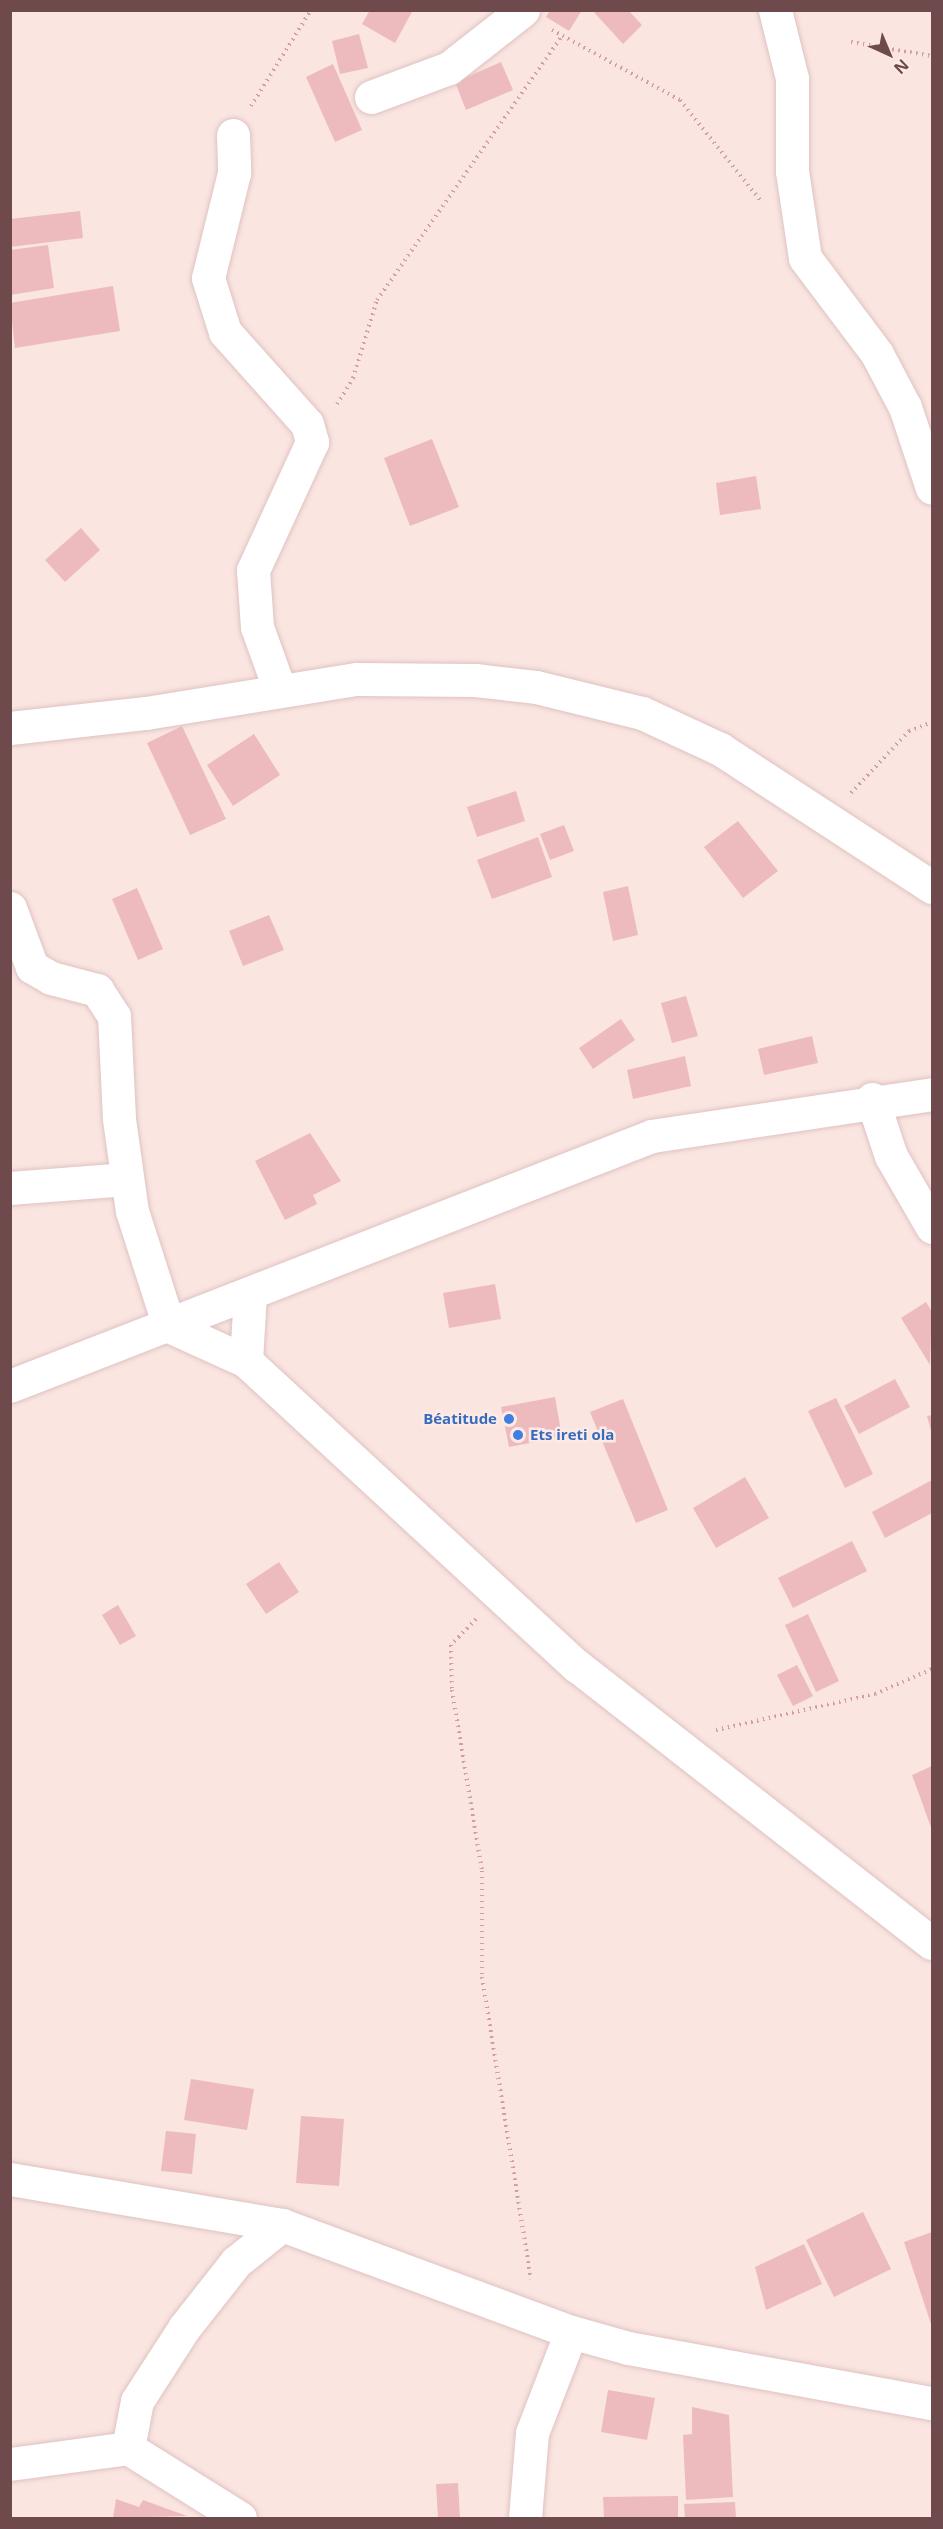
<!DOCTYPE html>
<meta charset="utf-8">
<style>
body{margin:0}
#map{position:relative;width:943px;height:2529px;overflow:hidden;background:#fae5e1;font-family:"Open Sans",sans-serif}
div>[style]{position:absolute}
.building>*{inset:0;background:#edbbbd}
.path>*{height:4px;margin-top:-2px;transform-origin:0;background:repeating-linear-gradient(90deg,#d19ea1 0 1.5px,transparent 0 6px)}
.roads{filter:drop-shadow(0 0 2px #dfc2c1) drop-shadow(0 0 2px #dfc2c1)}
.minor>*{height:33px;margin:-16.5px;padding:0 16.5px;transform-origin:16.5px;border-radius:16.5px;background:#fff}
.dots>*{width:16px;height:16px;translate:-50% -50%;box-sizing:border-box;border:3px solid #fdeae6;border-radius:50%}
span{translate:-50% -50%;white-space:nowrap;text-align:center;line-height:1.15;-webkit-text-stroke:5px #fdeae6;paint-order:stroke}
.shop-label{font-size:15px;color:#366cbe;font-weight:700}
.right{translate:-100% -50%;text-align:right}
.left{translate:0 -50%;text-align:left}
.frame{position:absolute;inset:0;border:12px solid #6e4a4d;pointer-events:none}
.north{position:absolute;left:859px;top:24px;width:60px;height:60px;-webkit-text-stroke:4px #fdeae6;paint-order:stroke;rotate:136deg;font-size:16px;font-weight:700;line-height:24px;text-align:center;color:#6e4a4d}
.north::after{content:'';display:block;margin:auto;width:21px;height:27px;background:#6e4a4d;clip-path:polygon(50% 0,100% 100%,50% 72%,0 100%)}
</style>
<div id="map">
<div class="building">
<i style="clip-path:polygon(370px 10px,413px 10px,395px 43px,362px 24px)"></i>
<i style="clip-path:polygon(550px 10px,582px 10px,569px 31px,546px 17px)"></i>
<i style="clip-path:polygon(592px 10px,628px 10px,642px 25px,623px 44px)"></i>
<i style="clip-path:polygon(359px 34px,368px 68px,340px 74px,332px 41px)"></i>
<i style="clip-path:polygon(501px 62px,513px 90px,466px 110px,455px 82px)"></i>
<i style="clip-path:polygon(333px 64px,362px 130px,335px 142px,306px 77px)"></i>
<i style="clip-path:polygon(80px 211px,83px 238px,10px 247px,10px 219px)"></i>
<i style="clip-path:polygon(48px 245px,54px 288px,10px 295px,10px 250px)"></i>
<i style="clip-path:polygon(113px 286px,120px 331px,15px 348px,10px 303px)"></i>
<i style="clip-path:polygon(432px 439px,459px 507px,410px 526px,384px 458px)"></i>
<i style="clip-path:polygon(756px 476px,761px 509px,720px 515px,716px 483px)"></i>
<i style="clip-path:polygon(81px 528px,100px 550px,65px 582px,45px 560px)"></i>
<i style="clip-path:polygon(182px 726px,226px 819px,190px 835px,147px 743px)"></i>
<i style="clip-path:polygon(254px 734px,280px 775px,233px 806px,207px 765px)"></i>
<i style="clip-path:polygon(516px 791px,525px 821px,477px 837px,467px 807px)"></i>
<i style="clip-path:polygon(738px 821px,778px 871px,743px 898px,704px 847px)"></i>
<i style="clip-path:polygon(564px 825px,574px 851px,550px 860px,540px 834px)"></i>
<i style="clip-path:polygon(538px 837px,552px 877px,492px 899px,477px 860px)"></i>
<i style="clip-path:polygon(628px 886px,638px 935px,613px 941px,603px 892px)"></i>
<i style="clip-path:polygon(137px 888px,163px 949px,138px 960px,112px 899px)"></i>
<i style="clip-path:polygon(269px 915px,284px 950px,243px 966px,229px 931px)"></i>
<i style="clip-path:polygon(686px 996px,698px 1036px,672px 1043px,661px 1003px)"></i>
<i style="clip-path:polygon(621px 1019px,635px 1040px,593px 1069px,579px 1048px)"></i>
<i style="clip-path:polygon(812px 1036px,818px 1063px,764px 1075px,758px 1049px)"></i>
<i style="clip-path:polygon(685px 1056px,691px 1086px,633px 1099px,627px 1070px)"></i>
<i style="clip-path:polygon(310px 1133px,341px 1181px,313px 1195px,317px 1204px,285px 1220px,255px 1161px)"></i>
<i style="clip-path:polygon(495px 1284px,501px 1319px,449px 1328px,443px 1293px)"></i>
<i style="clip-path:polygon(926px 1302px,932px 1312px,930px 1365px,901px 1318px)"></i>
<i style="clip-path:polygon(895px 1379px,910px 1407px,859px 1434px,844px 1406px)"></i>
<i style="clip-path:polygon(555px 1397px,562px 1437px,509px 1447px,501px 1407px)"></i>
<i style="clip-path:polygon(836px 1398px,873px 1474px,845px 1488px,808px 1411px)"></i>
<i style="clip-path:polygon(623px 1399px,668px 1510px,636px 1523px,590px 1412px)"></i>
<i style="clip-path:polygon(932px 1415px,932px 1434px,927px 1416px)"></i>
<i style="clip-path:polygon(745px 1477px,769px 1518px,716px 1548px,693px 1508px)"></i>
<i style="clip-path:polygon(932px 1480px,932px 1513px,885px 1538px,872px 1512px)"></i>
<i style="clip-path:polygon(852px 1541px,867px 1571px,793px 1608px,778px 1578px)"></i>
<i style="clip-path:polygon(279px 1562px,299px 1592px,266px 1614px,246px 1584px)"></i>
<i style="clip-path:polygon(118px 1605px,136px 1636px,120px 1645px,102px 1615px)"></i>
<i style="clip-path:polygon(808px 1614px,839px 1681px,816px 1692px,785px 1625px)"></i>
<i style="clip-path:polygon(797px 1665px,813px 1696px,793px 1706px,777px 1675px)"></i>
<i style="clip-path:polygon(932px 1766px,932px 1830px,912px 1775px)"></i>
<i style="clip-path:polygon(191px 2079px,254px 2089px,247px 2130px,184px 2120px)"></i>
<i style="clip-path:polygon(301px 2116px,344px 2119px,339px 2186px,296px 2183px)"></i>
<i style="clip-path:polygon(166px 2131px,196px 2134px,192px 2174px,161px 2171px)"></i>
<i style="clip-path:polygon(863px 2212px,891px 2269px,834px 2297px,806px 2240px)"></i>
<i style="clip-path:polygon(932px 2232px,932px 2327px,904px 2242px)"></i>
<i style="clip-path:polygon(804px 2244px,822px 2284px,766px 2310px,755px 2267px)"></i>
<i style="clip-path:polygon(608px 2390px,655px 2398px,647px 2440px,601px 2432px)"></i>
<i style="clip-path:polygon(692px 2407px,729px 2415px,733px 2497px,686px 2500px,683px 2435px,692px 2434px)"></i>
<i style="clip-path:polygon(458px 2483px,460px 2518px,438px 2518px,436px 2484px)"></i>
<i style="clip-path:polygon(678px 2496px,678px 2518px,604px 2518px,603px 2497px)"></i>
<i style="clip-path:polygon(116px 2499px,139px 2507px,143px 2500px,187px 2516px,113px 2518px)"></i>
<i style="clip-path:polygon(735px 2502px,736px 2518px,685px 2518px,684px 2504px)"></i>
</div>
<div class="path">
<i style="left:552px;top:30px;width:146px;rotate:28.7deg"></i>
<i style="left:680px;top:100px;width:128px;rotate:51.3deg"></i>
<i style="left:851px;top:42px;width:82px;rotate:9.8deg"></i>
<i style="left:251px;top:106px;width:113px;rotate:-58deg"></i>
<i style="left:337px;top:404px;width:31px;rotate:-58deg"></i>
<i style="left:353px;top:378px;width:82px;rotate:-72.9deg"></i>
<i style="left:377px;top:300px;width:322px;rotate:-55deg"></i>
<i style="left:851px;top:793px;width:85px;rotate:-46.9deg"></i>
<i style="left:909px;top:731px;width:25px;rotate:-21deg"></i>
<i style="left:476px;top:1619px;width:36px;rotate:134deg"></i>
<i style="left:451px;top:1645px;width:45px;rotate:88.7deg"></i>
<i style="left:452px;top:1690px;width:183px;rotate:80.6deg"></i>
<i style="left:482px;top:1871px;width:106px;rotate:90deg"></i>
<i style="left:482px;top:1977px;width:306px;rotate:80.8deg"></i>
<i style="left:716px;top:1730px;width:163px;rotate:-12.8deg"></i>
<i style="left:875px;top:1694px;width:62px;rotate:-23.7deg"></i>
</div>
<div class="roads">
<div class="minor">
<i style="left:775px;top:10px;width:70px;rotate:76deg"></i>
<i style="left:792px;top:78px;width:93px;rotate:90deg"></i>
<i style="left:792px;top:171px;width:88px;rotate:81.5deg"></i>
<i style="left:805px;top:258px;width:120px;rotate:53.1deg"></i>
<i style="left:877px;top:354px;width:60px;rotate:62.2deg"></i>
<i style="left:905px;top:407px;width:85px;rotate:71.6deg"></i>
<i style="left:371px;top:97px;width:83px;rotate:-20.4deg"></i>
<i style="left:449px;top:68px;width:94px;rotate:-38.1deg"></i>
<i style="left:233px;top:135px;width:38px;rotate:88deg"></i>
<i style="left:234px;top:173px;width:108px;rotate:103.9deg"></i>
<i style="left:208px;top:278px;width:57px;rotate:72.5deg"></i>
<i style="left:225px;top:332px;width:123px;rotate:48.3deg"></i>
<i style="left:307px;top:424px;width:19px;rotate:74deg"></i>
<i style="left:312px;top:442px;width:141px;rotate:114.7deg"></i>
<i style="left:253px;top:570px;width:57px;rotate:86deg"></i>
<i style="left:257px;top:627px;width:65px;rotate:70.2deg"></i>
<i style="left:10px;top:728px;width:137px;rotate:-6.3deg"></i>
<i style="left:146px;top:713px;width:214px;rotate:-9.2deg"></i>
<i style="left:357px;top:679px;width:118px;rotate:0.5deg"></i>
<i style="left:475px;top:680px;width:61px;rotate:6.5deg"></i>
<i style="left:536px;top:687px;width:109px;rotate:13.8deg"></i>
<i style="left:642px;top:713px;width:86px;rotate:24.8deg"></i>
<i style="left:720px;top:749px;width:253px;rotate:33.1deg"></i>
<i style="left:10px;top:908px;width:63px;rotate:69.6deg"></i>
<i style="left:32px;top:967px;width:22px;rotate:30deg"></i>
<i style="left:51px;top:978px;width:48px;rotate:14.6deg"></i>
<i style="left:97px;top:990px;width:31px;rotate:57deg"></i>
<i style="left:114px;top:1016px;width:103px;rotate:87.2deg"></i>
<i style="left:119px;top:1119px;width:93px;rotate:82deg"></i>
<i style="left:132px;top:1211px;width:121px;rotate:72.2deg"></i>
<i style="left:169px;top:1326px;width:85px;rotate:24.4deg"></i>
<i style="left:246px;top:1361px;width:450px;rotate:42.7deg"></i>
<i style="left:577px;top:1666px;width:450px;rotate:38deg"></i>
<i style="left:872px;top:1099px;width:60px;rotate:71.6deg"></i>
<i style="left:891px;top:1156px;width:82px;rotate:60deg"></i>
<i style="left:10px;top:1188px;width:117px;rotate:-4.4deg"></i>
<i style="left:246px;top:1361px;width:67px;rotate:-86.6deg"></i>
<i style="left:10px;top:1386px;width:689px;rotate:-21.28deg"></i>
<i style="left:652px;top:1136px;width:283px;rotate:-8.5deg"></i>
<i style="left:10px;top:2179px;width:276px;rotate:9.6deg"></i>
<i style="left:282px;top:2225px;width:308px;rotate:20.3deg"></i>
<i style="left:571px;top:2332px;width:59px;rotate:15.7deg"></i>
<i style="left:628px;top:2348px;width:309px;rotate:10.3deg"></i>
<i style="left:128px;top:2448px;width:48px;rotate:-79.2deg"></i>
<i style="left:137px;top:2401px;width:87px;rotate:-57.2deg"></i>
<i style="left:184px;top:2328px;width:84px;rotate:-51.8deg"></i>
<i style="left:236px;top:2262px;width:59px;rotate:-38.8deg"></i>
<i style="left:10px;top:2464px;width:119px;rotate:-7.7deg"></i>
<i style="left:128px;top:2448px;width:132px;rotate:32deg"></i>
<i style="left:525px;top:2518px;width:85px;rotate:-85.3deg"></i>
<i style="left:532px;top:2433px;width:108px;rotate:-68.9deg"></i>
</div>
</div>
<div class="dots">
<i style="left:509px;top:1419px;background:#3f7fe0"></i>
<i style="left:518px;top:1435px;background:#3f7fe0"></i>
</div>
<div class="shop-label">
<span class="right" style="left:497px;top:1419px">Béatitude</span>
<span class="left" style="left:530px;top:1435px">Ets ireti ola</span>
</div>
<div class="frame"></div>
<div class="north">N</div>
</div>
